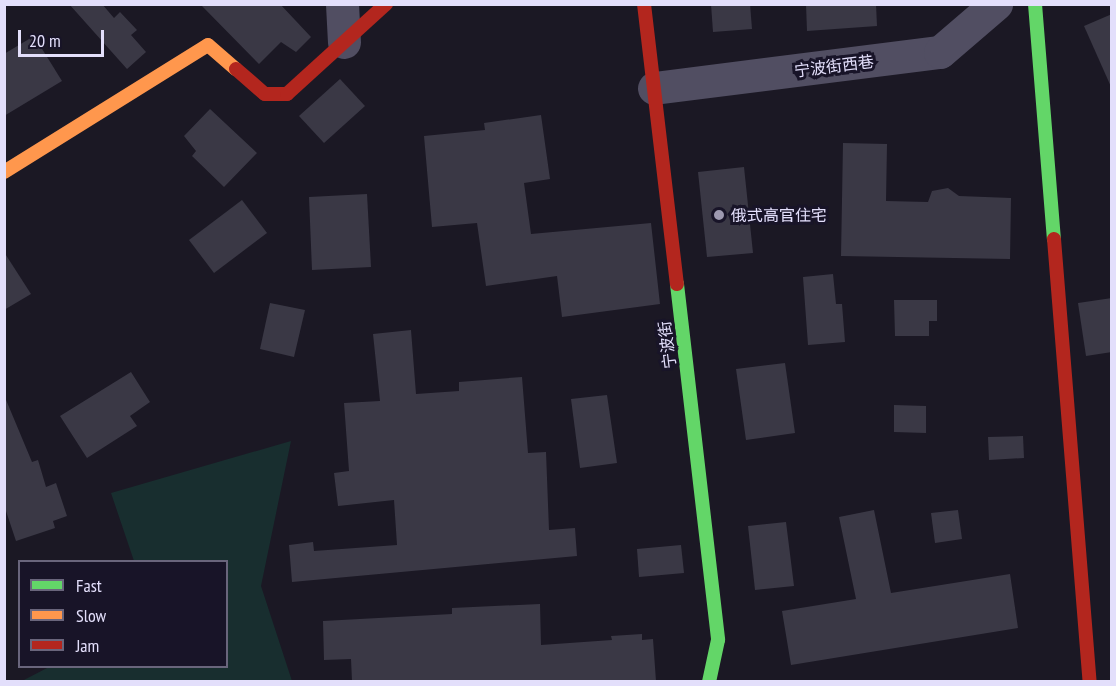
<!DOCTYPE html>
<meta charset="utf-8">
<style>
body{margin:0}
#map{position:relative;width:1116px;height:686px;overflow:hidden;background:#1b1824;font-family:"PT Sans Narrow","Noto Sans SC",sans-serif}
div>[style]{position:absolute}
.green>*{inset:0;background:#182e2f}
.building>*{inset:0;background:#3a3845}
.street>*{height:33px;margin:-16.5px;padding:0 16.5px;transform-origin:16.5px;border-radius:16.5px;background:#514e62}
.fast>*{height:14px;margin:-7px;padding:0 7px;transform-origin:7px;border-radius:7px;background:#63d668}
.slow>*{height:14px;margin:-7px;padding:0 7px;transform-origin:7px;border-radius:7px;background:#ff974d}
.jam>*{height:14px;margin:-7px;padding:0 7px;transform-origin:7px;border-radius:7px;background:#b3261e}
.dots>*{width:16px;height:16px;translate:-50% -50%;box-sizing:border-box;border:3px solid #181428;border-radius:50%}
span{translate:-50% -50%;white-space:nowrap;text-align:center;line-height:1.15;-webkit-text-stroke:6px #181428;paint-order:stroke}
.street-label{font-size:16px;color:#e3dffb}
.poi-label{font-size:16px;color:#e3dffb}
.left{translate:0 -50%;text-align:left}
.frame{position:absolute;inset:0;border:6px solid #e3dffb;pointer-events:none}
.legend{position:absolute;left:18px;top:560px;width:210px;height:108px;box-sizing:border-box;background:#181428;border:2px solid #69657c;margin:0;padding:8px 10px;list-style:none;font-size:18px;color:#e3dffb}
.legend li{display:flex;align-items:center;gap:12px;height:30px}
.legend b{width:30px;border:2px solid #69657c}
.scale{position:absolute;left:18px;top:30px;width:86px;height:27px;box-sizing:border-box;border:3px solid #e3dffb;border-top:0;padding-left:8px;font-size:18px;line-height:21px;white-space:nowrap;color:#e3dffb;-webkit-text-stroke:4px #181428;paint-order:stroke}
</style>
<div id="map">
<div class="green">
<i style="clip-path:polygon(291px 441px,261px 586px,292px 681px,22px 681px,49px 667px,226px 666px,226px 562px,134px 561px,111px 493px)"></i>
</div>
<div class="building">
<i style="clip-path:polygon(69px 4px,102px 4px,114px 18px,120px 12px,137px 30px,131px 35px,146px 52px,127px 69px)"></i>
<i style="clip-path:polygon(200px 4px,280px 4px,311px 37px,296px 52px,281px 42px,259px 64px)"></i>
<i style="clip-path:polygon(711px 4px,750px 4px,752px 29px,713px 32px)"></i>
<i style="clip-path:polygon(806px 4px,876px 4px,877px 26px,807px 31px)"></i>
<i style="clip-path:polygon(1112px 14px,1112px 89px,1084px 26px)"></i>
<i style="clip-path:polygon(34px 36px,62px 81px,4px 116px,4px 54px)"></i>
<i style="clip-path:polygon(340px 79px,365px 106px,324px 143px,299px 116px)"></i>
<i style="clip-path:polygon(210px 109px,257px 153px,224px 187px,192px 156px,196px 151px,184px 136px)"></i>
<i style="clip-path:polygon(541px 115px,550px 179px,524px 183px,531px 234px,651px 223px,660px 304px,562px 317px,557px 276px,486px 286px,477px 223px,432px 227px,424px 136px,485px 130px,484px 123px)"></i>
<i style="clip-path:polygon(843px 143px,887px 144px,886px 201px,928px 202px,932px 191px,948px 188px,959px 196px,1011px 198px,1010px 259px,841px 256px)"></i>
<i style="clip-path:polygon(744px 167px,753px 253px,707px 257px,698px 172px)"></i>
<i style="clip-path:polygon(367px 194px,371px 267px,312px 270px,309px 197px)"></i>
<i style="clip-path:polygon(242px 200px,267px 233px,214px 273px,189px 240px)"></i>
<i style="clip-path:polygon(4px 252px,31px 294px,4px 310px)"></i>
<i style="clip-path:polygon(833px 274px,836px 304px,842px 304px,845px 342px,808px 345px,803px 277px)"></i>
<i style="clip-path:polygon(1112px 298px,1112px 352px,1086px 356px,1078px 303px)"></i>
<i style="clip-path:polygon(894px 300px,937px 300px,937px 321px,929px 321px,929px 336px,895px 336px)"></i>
<i style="clip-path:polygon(270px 303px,305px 310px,294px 357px,260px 349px)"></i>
<i style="clip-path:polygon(411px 330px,416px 394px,459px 391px,459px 382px,522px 377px,528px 453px,546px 452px,549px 530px,575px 528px,577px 556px,292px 582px,289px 545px,313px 542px,314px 551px,397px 545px,394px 500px,338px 506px,334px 473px,349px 471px,344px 403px,380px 401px,373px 334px)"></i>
<i style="clip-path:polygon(785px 363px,795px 433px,746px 440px,736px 369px)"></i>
<i style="clip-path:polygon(131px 372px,150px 402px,130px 416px,137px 426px,87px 458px,60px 416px)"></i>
<i style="clip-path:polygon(4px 395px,32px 462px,38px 460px,46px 487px,56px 483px,67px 516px,53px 521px,55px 528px,16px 541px,4px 505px)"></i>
<i style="clip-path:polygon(607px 395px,617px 463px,580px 468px,571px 399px)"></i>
<i style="clip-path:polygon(894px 405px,926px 406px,926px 433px,894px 432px)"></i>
<i style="clip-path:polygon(1023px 436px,1024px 458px,989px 460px,988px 437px)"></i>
<i style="clip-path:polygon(874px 510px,891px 593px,1010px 574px,1018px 628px,791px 665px,782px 611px,856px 599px,839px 517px)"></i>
<i style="clip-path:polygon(958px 510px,962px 539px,935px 543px,931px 513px)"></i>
<i style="clip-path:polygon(786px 522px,794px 586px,755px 590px,748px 526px)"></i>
<i style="clip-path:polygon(681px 545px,684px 573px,639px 577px,637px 549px)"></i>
<i style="clip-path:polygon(540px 604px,541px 645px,612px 640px,611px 636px,642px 634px,642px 640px,653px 639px,656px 681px,352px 681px,351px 659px,324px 660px,323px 621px,452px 614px,452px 608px)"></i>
</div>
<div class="street">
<i style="left:342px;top:4px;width:38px;rotate:87deg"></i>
<i style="left:654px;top:88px;width:288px;rotate:-7.2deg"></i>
<i style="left:940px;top:52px;width:74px;rotate:-40.6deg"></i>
</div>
<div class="fast">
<i style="left:1035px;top:4px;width:236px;rotate:85.4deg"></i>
<i style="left:677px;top:284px;width:358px;rotate:83.4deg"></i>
<i style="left:718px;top:640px;width:43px;rotate:102.1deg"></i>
</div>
<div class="slow">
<i style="left:4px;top:172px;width:240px;rotate:-31.9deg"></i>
<i style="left:208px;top:45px;width:37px;rotate:41deg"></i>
</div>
<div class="jam">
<i style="left:644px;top:4px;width:282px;rotate:83.3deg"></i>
<i style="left:236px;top:69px;width:38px;rotate:41deg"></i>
<i style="left:265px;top:94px;width:22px"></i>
<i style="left:287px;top:94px;width:134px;rotate:-42.3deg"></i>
<i style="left:1054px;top:239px;width:444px;rotate:85.4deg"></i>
</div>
<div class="dots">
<i style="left:719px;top:215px;background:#9d99b0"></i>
</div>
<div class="street-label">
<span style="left:834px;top:66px;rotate:-7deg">宁波街西巷</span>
<span style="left:667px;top:345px;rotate:-97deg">宁波街</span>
</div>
<div class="poi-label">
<span class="left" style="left:731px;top:215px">俄式高官住宅</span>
</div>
<div class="frame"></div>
<ul class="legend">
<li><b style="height:8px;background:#63d668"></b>Fast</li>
<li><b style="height:8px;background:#ff974d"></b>Slow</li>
<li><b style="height:8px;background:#b3261e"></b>Jam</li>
</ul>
<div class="scale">20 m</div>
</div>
